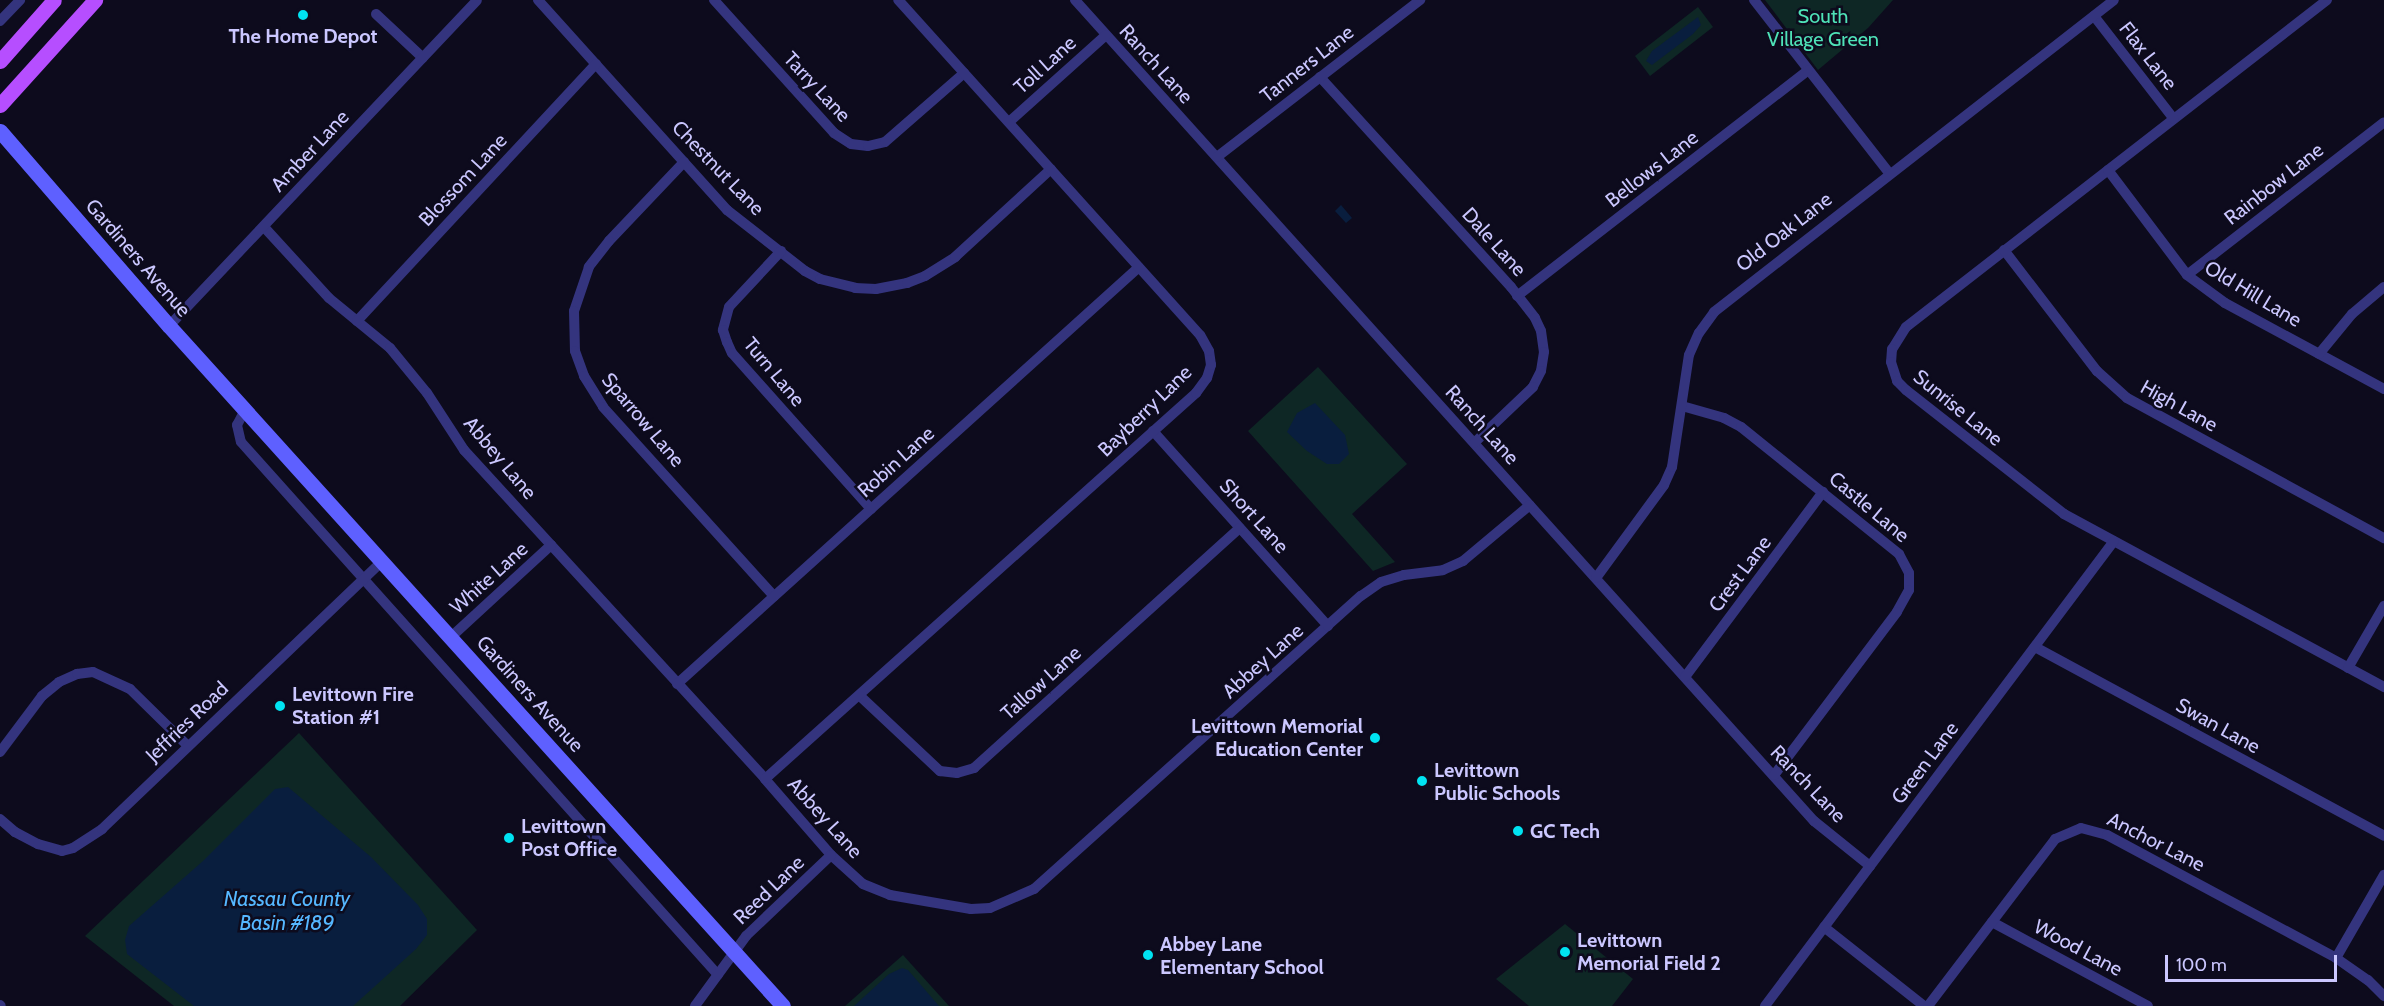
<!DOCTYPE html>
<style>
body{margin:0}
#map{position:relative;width:2384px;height:1006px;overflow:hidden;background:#0d0b1d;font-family:Cabin,sans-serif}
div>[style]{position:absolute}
.green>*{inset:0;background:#0e2725}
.water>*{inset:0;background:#091e3e}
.minor>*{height:10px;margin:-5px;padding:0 5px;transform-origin:5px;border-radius:5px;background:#34347e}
.secondary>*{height:15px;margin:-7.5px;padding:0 7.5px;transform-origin:7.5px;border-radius:7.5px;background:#5e60ff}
.primary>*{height:15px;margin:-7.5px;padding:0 7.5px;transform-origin:7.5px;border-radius:7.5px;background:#b64eff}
.dots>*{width:16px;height:16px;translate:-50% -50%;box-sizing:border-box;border:3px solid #0d0b1d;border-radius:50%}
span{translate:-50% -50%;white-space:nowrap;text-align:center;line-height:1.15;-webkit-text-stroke:5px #0d0b1d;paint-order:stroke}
.park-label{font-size:20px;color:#4fe2b8}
.poi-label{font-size:20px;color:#cbc7ff;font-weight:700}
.left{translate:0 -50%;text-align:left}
.right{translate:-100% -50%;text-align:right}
.street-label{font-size:20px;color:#cbc7ff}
.water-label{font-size:21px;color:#55b7ff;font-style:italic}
.scale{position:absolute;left:2165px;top:955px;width:172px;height:27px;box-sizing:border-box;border:3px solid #cbc7ff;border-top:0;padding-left:8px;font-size:18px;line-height:21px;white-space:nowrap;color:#cbc7ff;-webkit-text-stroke:4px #0d0b1d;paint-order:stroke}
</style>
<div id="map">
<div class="green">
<i style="clip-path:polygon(1765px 0,1893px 0,1868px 28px,1818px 70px)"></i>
<i style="clip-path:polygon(1698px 7px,1713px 27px,1650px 76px,1635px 56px)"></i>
<i style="clip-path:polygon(1318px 367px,1407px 464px,1352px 514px,1395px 562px,1373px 571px,1248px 431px)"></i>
<i style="clip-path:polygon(299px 733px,477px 930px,400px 1006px,174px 1006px,85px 936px)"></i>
<i style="clip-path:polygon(1565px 924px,1633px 979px,1612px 1006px,1529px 1006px,1496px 979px)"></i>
<i style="clip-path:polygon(903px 955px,949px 1006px,845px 1006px)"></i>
</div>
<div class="water">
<i style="clip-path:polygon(1698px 17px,1701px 25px,1693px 34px,1652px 65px,1646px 61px,1652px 51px)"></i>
<i style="clip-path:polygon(1341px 205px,1352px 218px,1346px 223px,1335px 211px)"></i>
<i style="clip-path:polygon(1315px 403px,1345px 435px,1349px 454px,1339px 464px,1327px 464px,1307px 451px,1287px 432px,1297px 413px)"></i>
<i style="clip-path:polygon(288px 787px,371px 857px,418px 905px,427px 919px,427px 935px,416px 949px,353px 1006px,194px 1006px,127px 954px,125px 940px,129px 926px,203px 861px,275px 789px)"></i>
<i style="clip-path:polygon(902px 968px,908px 970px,939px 1006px,854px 1006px,889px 974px)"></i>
</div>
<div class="minor">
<i style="left:538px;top:0;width:283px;rotate:48deg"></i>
<i style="left:727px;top:210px;width:99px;rotate:38deg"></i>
<i style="left:805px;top:271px;width:17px;rotate:28deg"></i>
<i style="left:820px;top:279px;width:36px;rotate:14deg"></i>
<i style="left:855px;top:288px;width:21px;rotate:3deg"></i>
<i style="left:876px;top:289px;width:32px;rotate:-11deg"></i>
<i style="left:907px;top:283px;width:19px;rotate:-21deg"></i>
<i style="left:925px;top:276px;width:36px;rotate:-32deg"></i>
<i style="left:955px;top:257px;width:130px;rotate:-42.5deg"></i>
<i style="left:714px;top:0;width:179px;rotate:47.9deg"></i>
<i style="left:834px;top:133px;width:20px;rotate:33deg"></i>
<i style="left:851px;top:144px;width:17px;rotate:7deg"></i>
<i style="left:868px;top:146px;width:17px;rotate:-13deg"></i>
<i style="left:885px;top:142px;width:105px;rotate:-41.1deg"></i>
<i style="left:1075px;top:0;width:1105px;rotate:48.01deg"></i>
<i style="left:1814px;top:821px;width:72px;rotate:38.8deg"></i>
<i style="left:1754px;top:0;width:219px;rotate:52deg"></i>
<i style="left:2327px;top:0;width:533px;rotate:142.16deg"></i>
<i style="left:1906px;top:327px;width:26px;rotate:122deg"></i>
<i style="left:1892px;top:349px;width:13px;rotate:94deg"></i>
<i style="left:1891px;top:362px;width:20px;rotate:72deg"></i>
<i style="left:1897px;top:381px;width:13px;rotate:45deg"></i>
<i style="left:1906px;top:390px;width:201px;rotate:38.1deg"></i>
<i style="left:2064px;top:514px;width:364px;rotate:28.4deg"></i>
<i style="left:376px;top:14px;width:64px;rotate:43.1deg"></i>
<i style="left:2094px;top:16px;width:130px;rotate:52.2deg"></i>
<i style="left:0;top:21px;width:29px;rotate:-46deg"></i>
<i style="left:1320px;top:77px;width:284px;rotate:47.7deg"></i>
<i style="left:1511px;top:287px;width:39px;rotate:52deg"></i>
<i style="left:1535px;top:318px;width:14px;rotate:65deg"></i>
<i style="left:1541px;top:331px;width:21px;rotate:82deg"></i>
<i style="left:1544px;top:352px;width:19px;rotate:99deg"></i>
<i style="left:1541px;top:371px;width:18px;rotate:117deg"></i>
<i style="left:1533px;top:387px;width:81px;rotate:136.5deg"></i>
<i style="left:1009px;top:122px;width:130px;rotate:-41.9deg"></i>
<i style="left:1217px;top:157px;width:257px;rotate:-37.7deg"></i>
<i style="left:684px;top:162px;width:109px;rotate:133.5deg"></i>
<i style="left:609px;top:241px;width:33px;rotate:128deg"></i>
<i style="left:589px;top:267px;width:46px;rotate:108.8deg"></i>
<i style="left:574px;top:311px;width:40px;rotate:88.6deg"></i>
<i style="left:575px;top:351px;width:27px;rotate:70deg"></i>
<i style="left:584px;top:376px;width:36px;rotate:58deg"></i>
<i style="left:603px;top:407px;width:255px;rotate:47.9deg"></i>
<i style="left:2108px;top:170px;width:131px;rotate:53deg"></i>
<i style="left:2187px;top:275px;width:47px;rotate:36.4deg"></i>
<i style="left:2225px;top:303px;width:181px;rotate:28.4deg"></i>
<i style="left:264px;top:227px;width:96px;rotate:47.5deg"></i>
<i style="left:329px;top:298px;width:79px;rotate:39.3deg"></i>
<i style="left:390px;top:348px;width:58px;rotate:50.6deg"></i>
<i style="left:427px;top:393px;width:68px;rotate:57deg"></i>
<i style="left:464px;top:450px;width:446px;rotate:47.5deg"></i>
<i style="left:765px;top:779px;width:101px;rotate:49deg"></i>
<i style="left:831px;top:855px;width:43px;rotate:42.2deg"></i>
<i style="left:863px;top:884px;width:29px;rotate:22deg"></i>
<i style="left:890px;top:895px;width:82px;rotate:9.8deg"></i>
<i style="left:971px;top:909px;width:19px;rotate:-3deg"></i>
<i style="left:990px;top:908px;width:48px;rotate:-23.4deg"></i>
<i style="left:1034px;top:889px;width:439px;rotate:-41.9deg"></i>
<i style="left:1361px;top:596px;width:24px;rotate:-35deg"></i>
<i style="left:1381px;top:582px;width:24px;rotate:-17deg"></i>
<i style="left:1404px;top:575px;width:39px;rotate:-7deg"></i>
<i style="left:1443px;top:570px;width:22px;rotate:-24deg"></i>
<i style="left:1463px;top:561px;width:87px;rotate:-39.9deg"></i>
<i style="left:2004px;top:250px;width:153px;rotate:52.5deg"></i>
<i style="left:2097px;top:371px;width:40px;rotate:42deg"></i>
<i style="left:2127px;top:398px;width:293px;rotate:28.6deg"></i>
<i style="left:781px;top:251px;width:76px;rotate:132.9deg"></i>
<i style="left:729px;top:307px;width:24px;rotate:105deg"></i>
<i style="left:723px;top:330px;width:13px;rotate:72deg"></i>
<i style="left:727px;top:342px;width:12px;rotate:66deg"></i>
<i style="left:732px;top:353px;width:209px;rotate:48.3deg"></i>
<i style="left:2187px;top:275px;width:249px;rotate:-37.8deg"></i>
<i style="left:1517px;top:296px;width:368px;rotate:-37.8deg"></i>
<i style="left:357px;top:321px;width:351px;rotate:-47.1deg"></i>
<i style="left:169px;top:326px;width:448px;rotate:-46.6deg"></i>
<i style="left:2319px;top:354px;width:52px;rotate:-50.5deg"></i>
<i style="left:2352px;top:314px;width:42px;rotate:-40.2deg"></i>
<i style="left:1682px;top:406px;width:44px;rotate:15.9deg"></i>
<i style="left:1724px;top:418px;width:19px;rotate:28deg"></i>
<i style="left:1741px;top:427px;width:203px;rotate:38.8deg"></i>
<i style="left:1899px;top:554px;width:21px;rotate:62deg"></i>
<i style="left:1909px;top:573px;width:17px;rotate:90deg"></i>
<i style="left:1909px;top:590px;width:25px;rotate:119deg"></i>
<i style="left:1897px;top:612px;width:204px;rotate:127deg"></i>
<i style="left:245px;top:410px;width:17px;rotate:118deg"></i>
<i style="left:237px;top:425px;width:17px;rotate:77deg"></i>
<i style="left:241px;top:442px;width:715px;rotate:48.17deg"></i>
<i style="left:1153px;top:431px;width:262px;rotate:48.1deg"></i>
<i style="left:1596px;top:578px;width:115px;rotate:-53.8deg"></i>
<i style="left:1664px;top:485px;width:20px;rotate:-66deg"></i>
<i style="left:1672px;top:467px;width:113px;rotate:-81.4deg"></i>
<i style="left:1689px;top:355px;width:24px;rotate:-66deg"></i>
<i style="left:1699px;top:333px;width:26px;rotate:-54deg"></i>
<i style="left:1714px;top:312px;width:507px;rotate:-37.95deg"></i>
<i style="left:451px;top:637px;width:136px;rotate:-42.6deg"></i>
<i style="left:2035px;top:647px;width:397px;rotate:28.4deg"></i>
<i style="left:2348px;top:668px;width:72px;rotate:-59.9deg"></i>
<i style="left:1685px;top:677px;width:231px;rotate:-53.3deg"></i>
<i style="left:677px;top:684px;width:622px;rotate:-42.07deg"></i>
<i style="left:860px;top:696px;width:110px;rotate:43.2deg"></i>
<i style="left:940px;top:771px;width:17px;rotate:7deg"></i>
<i style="left:957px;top:773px;width:18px;rotate:-16deg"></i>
<i style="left:974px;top:768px;width:358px;rotate:-42.1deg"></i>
<i style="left:0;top:752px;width:70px;rotate:-53.1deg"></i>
<i style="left:42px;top:696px;width:22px;rotate:-39deg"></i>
<i style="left:59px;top:682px;width:20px;rotate:-24deg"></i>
<i style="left:77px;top:674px;width:16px;rotate:-7deg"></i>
<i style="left:93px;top:672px;width:41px;rotate:24.7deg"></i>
<i style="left:130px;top:689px;width:81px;rotate:44.5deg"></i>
<i style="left:765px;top:779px;width:579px;rotate:-41.85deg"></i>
<i style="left:1196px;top:393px;width:19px;rotate:-54deg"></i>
<i style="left:1207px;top:378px;width:14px;rotate:-73deg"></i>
<i style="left:1211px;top:365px;width:14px;rotate:-98deg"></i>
<i style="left:1209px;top:351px;width:18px;rotate:-119deg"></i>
<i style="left:1200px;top:335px;width:451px;rotate:-132deg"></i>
<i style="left:0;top:819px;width:20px;rotate:41deg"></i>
<i style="left:15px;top:832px;width:26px;rotate:28deg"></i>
<i style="left:38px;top:844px;width:25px;rotate:16deg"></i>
<i style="left:62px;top:851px;width:11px;rotate:-15deg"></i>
<i style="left:73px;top:848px;width:35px;rotate:-33deg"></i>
<i style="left:102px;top:829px;width:388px;rotate:-43.7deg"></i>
<i style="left:1992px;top:922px;width:177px;rotate:28.3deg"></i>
<i style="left:1824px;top:927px;width:127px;rotate:38.3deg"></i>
<i style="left:2336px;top:958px;width:96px;rotate:-60deg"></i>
<i style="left:0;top:1005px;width:1px;rotate:45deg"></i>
<i style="left:695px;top:1006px;width:87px;rotate:-53.9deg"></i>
<i style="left:746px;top:936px;width:117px;rotate:-43.6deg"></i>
<i style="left:1765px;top:1006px;width:581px;rotate:-53.11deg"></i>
<i style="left:1928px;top:1006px;width:210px;rotate:-52.7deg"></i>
<i style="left:2055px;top:839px;width:28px;rotate:-23deg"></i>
<i style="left:2081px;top:828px;width:27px;rotate:15deg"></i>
<i style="left:2107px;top:835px;width:260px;rotate:28.2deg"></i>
<i style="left:2336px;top:958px;width:39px;rotate:35deg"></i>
<i style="left:2368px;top:980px;width:23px;rotate:45deg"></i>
</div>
<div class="secondary">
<i style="left:0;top:131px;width:258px;rotate:49.1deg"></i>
<i style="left:169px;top:326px;width:916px;rotate:47.92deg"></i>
</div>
<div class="primary">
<i style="left:0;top:61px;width:81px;rotate:-48.5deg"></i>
<i style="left:0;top:105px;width:142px;rotate:-47.9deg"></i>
</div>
<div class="dots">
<i style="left:303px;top:15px;background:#00e3f2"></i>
<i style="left:280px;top:706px;background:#00e3f2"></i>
<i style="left:1375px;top:738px;background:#00e3f2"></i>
<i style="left:1422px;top:781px;background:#00e3f2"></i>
<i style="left:1518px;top:831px;background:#00e3f2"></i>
<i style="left:509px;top:838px;background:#00e3f2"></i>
<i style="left:1565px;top:952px;background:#00e3f2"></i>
<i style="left:1148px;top:955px;background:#00e3f2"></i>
</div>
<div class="park-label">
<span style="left:1823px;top:28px">South<br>Village Green</span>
</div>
<div class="poi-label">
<span style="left:303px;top:36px">The Home Depot</span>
<span class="left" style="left:292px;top:706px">Levittown Fire<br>Station #1</span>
<span class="right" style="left:1363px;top:738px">Levittown Memorial<br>Education Center</span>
<span class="left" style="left:1434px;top:782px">Levittown<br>Public Schools</span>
<span class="left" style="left:521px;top:838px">Levittown<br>Post Office</span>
<span class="left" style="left:1530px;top:831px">GC Tech</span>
<span class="left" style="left:1577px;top:952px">Levittown<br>Memorial Field 2</span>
<span class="left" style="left:1160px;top:956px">Abbey Lane<br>Elementary School</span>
</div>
<div class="street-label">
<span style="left:2148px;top:56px;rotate:52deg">Flax Lane</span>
<span style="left:1156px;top:64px;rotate:48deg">Ranch Lane</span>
<span style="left:1307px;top:64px;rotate:-38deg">Tanners Lane</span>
<span style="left:1045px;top:65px;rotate:-42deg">Toll Lane</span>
<span style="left:817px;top:87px;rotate:47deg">Tarry Lane</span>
<span style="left:310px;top:151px;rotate:-47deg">Amber Lane</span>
<span style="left:718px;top:168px;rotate:46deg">Chestnut Lane</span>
<span style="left:1652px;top:169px;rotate:-38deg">Bellows Lane</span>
<span style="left:463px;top:180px;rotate:-47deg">Blossom Lane</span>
<span style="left:2274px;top:184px;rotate:-38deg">Rainbow Lane</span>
<span style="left:1784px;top:232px;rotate:-38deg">Old Oak Lane</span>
<span style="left:1494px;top:242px;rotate:48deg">Dale Lane</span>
<span style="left:138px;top:258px;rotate:49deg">Gardiners Avenue</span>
<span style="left:2253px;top:294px;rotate:31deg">Old Hill Lane</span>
<span style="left:774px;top:372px;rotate:50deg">Turn Lane</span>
<span style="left:2179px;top:406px;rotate:29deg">High Lane</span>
<span style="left:1958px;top:408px;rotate:39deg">Sunrise Lane</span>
<span style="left:1145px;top:411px;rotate:-44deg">Bayberry Lane</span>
<span style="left:643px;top:420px;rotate:50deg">Sparrow Lane</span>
<span style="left:1482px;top:425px;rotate:48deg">Ranch Lane</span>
<span style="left:500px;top:458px;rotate:50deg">Abbey Lane</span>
<span style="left:896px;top:462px;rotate:-42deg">Robin Lane</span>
<span style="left:1869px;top:507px;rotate:40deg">Castle Lane</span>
<span style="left:1254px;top:516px;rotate:48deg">Short Lane</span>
<span style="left:1740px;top:574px;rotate:-53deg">Crest Lane</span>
<span style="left:489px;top:578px;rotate:-42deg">White Lane</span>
<span style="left:1263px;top:661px;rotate:-42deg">Abbey Lane</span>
<span style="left:1041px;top:683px;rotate:-42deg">Tallow Lane</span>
<span style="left:530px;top:694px;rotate:48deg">Gardiners Avenue</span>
<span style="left:187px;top:722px;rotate:-44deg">Jeffries Road</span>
<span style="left:2218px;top:726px;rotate:29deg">Swan Lane</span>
<span style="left:1925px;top:763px;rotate:-53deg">Green Lane</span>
<span style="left:1808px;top:784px;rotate:46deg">Ranch Lane</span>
<span style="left:825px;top:818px;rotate:48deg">Abbey Lane</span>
<span style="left:2156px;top:842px;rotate:27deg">Anchor Lane</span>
<span style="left:769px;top:890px;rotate:-44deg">Reed Lane</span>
<span style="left:2078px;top:948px;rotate:28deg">Wood Lane</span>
</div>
<div class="water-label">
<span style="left:287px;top:911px">Nassau County<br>Basin #189</span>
</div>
<div class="scale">100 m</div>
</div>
